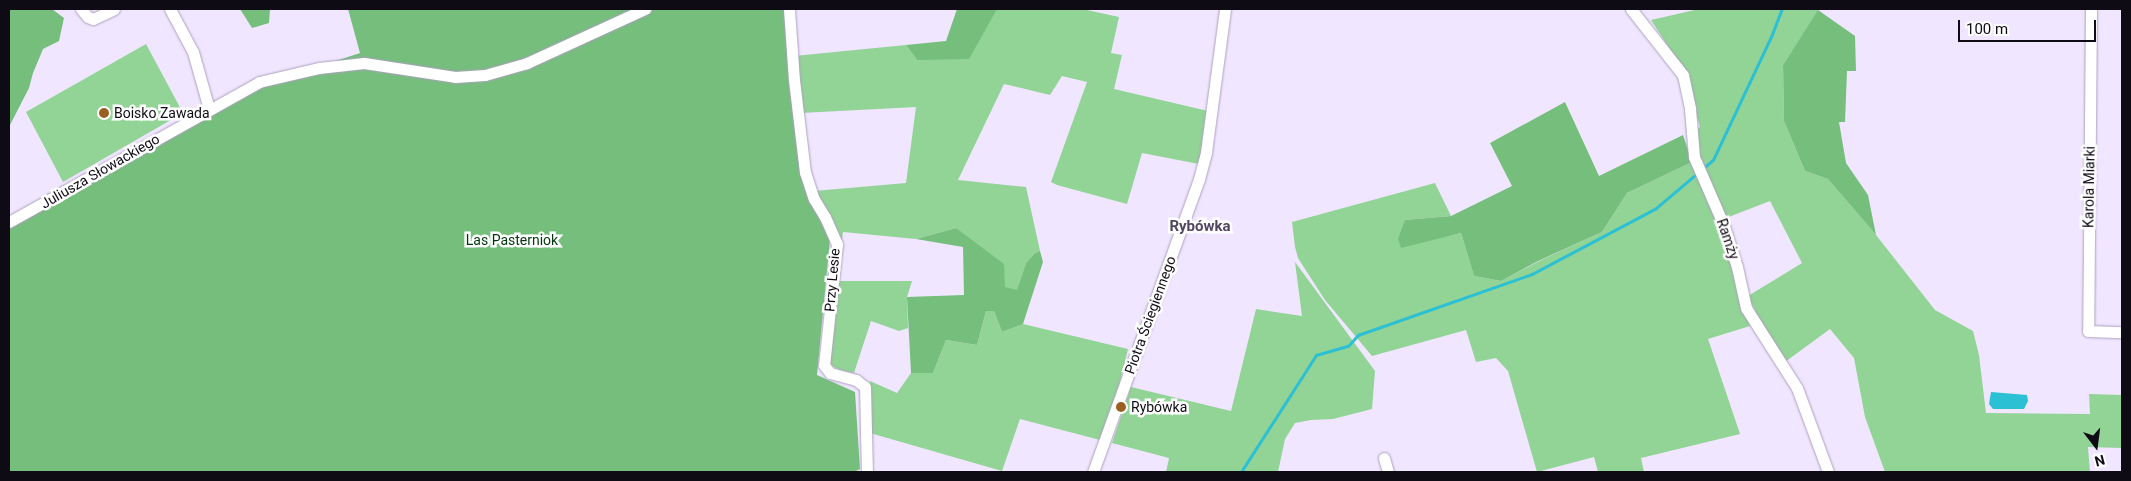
<!DOCTYPE html>
<meta charset="utf-8">
<style>
body{margin:0}
#map{position:relative;width:2131px;height:481px;overflow:hidden;background:#f0e6ff;font-family:Roboto,sans-serif}
div>[style]{position:absolute}
.green>*{inset:0;background:#92d396}
.forest>*{inset:0;background:#75be7c}
.water>*{inset:0;background:#2cc0d4}
.stream>*{height:2.5px;margin:-1.25px;padding:0 1.25px;transform-origin:1.25px;border-radius:1.25px;background:#2cc0d4}
.roads{filter:drop-shadow(0 0 1px #ada1be) drop-shadow(0 0 1px #ada1be)}
.street>*{height:11px;margin:-5.5px;padding:0 5.5px;transform-origin:5.5px;border-radius:5.5px;background:#fff}
.dots>*{width:14px;height:14px;translate:-50% -50%;box-sizing:border-box;border:2px solid #fff;border-radius:50%}
span{translate:-50% -50%;white-space:nowrap;text-align:center;line-height:1.15;-webkit-text-stroke:5px #fff;paint-order:stroke}
.poi-label{font-size:14px;color:#0f0b15}
.left{translate:0 -50%;text-align:left}
.street-label{font-size:14px;color:#0f0b15}
.park-label{font-size:14px;color:#00370c}
.neighbourhood-label{font-size:15px;color:#50465f;font-weight:700}
.frame{position:absolute;inset:0;border:10px solid #0f0b15;pointer-events:none}
.north{position:absolute;left:2071px;top:421px;width:50px;height:50px;-webkit-text-stroke:4px #fff;paint-order:stroke;rotate:165deg;font-size:14px;font-weight:700;line-height:20px;text-align:center;color:#0f0b15}
.north::after{content:'';display:block;margin:auto;width:18px;height:22px;background:#0f0b15;clip-path:polygon(50% 0,100% 100%,50% 72%,0 100%)}
.scale{position:absolute;left:1958px;top:20px;width:138px;height:22px;box-sizing:border-box;border:2px solid #0f0b15;border-top:0;padding-left:6px;font-size:15px;line-height:18px;white-space:nowrap;color:#0f0b15;-webkit-text-stroke:4px #fff;paint-order:stroke}
</style>
<div id="map">
<div class="green">
<i style="clip-path:polygon(997px 9px,1082px 9px,1119px 17px,1111px 53px,1122px 55px,1114px 89px,1208px 111px,1199px 164px,1142px 153px,1127px 204px,1057px 185px,1051px 182px,1087px 82px,1062px 76px,1050px 95px,1004px 84px,958px 180px,1026px 187px,1040px 251px,1035px 253px,1026px 263px,1017px 291px,1004px 287px,956px 228px,916px 239px,843px 232px,841px 247px,814px 191px,906px 183px,916px 107px,801px 113px,794px 56px,906px 45px,917px 60px,992px 16px)"></i>
<i style="clip-path:polygon(1699px 9px,1819px 9px,1783px 65px,1784px 121px,1805px 171px,1828px 179px,1876px 235px,1935px 310px,1973px 331px,1979px 355px,1986px 413px,2090px 414px,2089px 394px,2122px 395px,2122px 448px,2088px 447px,2090px 472px,1885px 472px,1865px 417px,1854px 358px,1830px 329px,1785px 362px,1761px 323px,1748px 296px,1802px 263px,1770px 201px,1726px 218px,1700px 159px,1695px 130px,1700px 127px,1684px 71px,1651px 20px)"></i>
<i style="clip-path:polygon(146px 44px,183px 113px,63px 182px,26px 112px)"></i>
<i style="clip-path:polygon(1692px 162px,1722px 230px,1750px 326px,1708px 339px,1740px 434px,1641px 458px,1644px 472px,1598px 472px,1594px 457px,1537px 472px,1508px 371px,1496px 358px,1476px 362px,1466px 330px,1372px 356px,1325px 300px,1298px 258px,1295px 247px,1292px 222px,1435px 183px,1451px 216px,1405px 220px,1401px 247px,1461px 233px,1474px 276px,1501px 281px,1539px 261px,1602px 232px,1627px 193px)"></i>
<i style="clip-path:polygon(1295px 262px,1375px 371px,1372px 409px,1333px 419px,1311px 420px,1295px 423px,1285px 439px,1278px 472px,1166px 472px,1169px 458px,1112px 443px,1131px 387px,1231px 411px,1256px 309px,1302px 316px)"></i>
<i style="clip-path:polygon(839px 281px,912px 281px,907px 297px,908px 328px,899px 331px,871px 321px,854px 373px,840px 370px,830px 365px,828px 351px)"></i>
<i style="clip-path:polygon(986px 311px,994px 311px,1002px 332px,1023px 324px,1128px 349px,1119px 386px,1100px 440px,1020px 419px,1002px 471px,870px 433px,870px 381px,897px 393px,911px 373px,933px 373px,946px 340px,977px 345px)"></i>
</div>
<div class="forest">
<i style="clip-path:polygon(9px 9px,52px 9px,64px 18px,59px 41px,43px 49px,33px 73px,29px 88px,10px 125px)"></i>
<i style="clip-path:polygon(240px 9px,270px 9px,269px 23px,252px 28px)"></i>
<i style="clip-path:polygon(348px 9px,786px 9px,795px 122px,830px 239px,817px 375px,855px 392px,860px 469px,854px 472px,9px 472px,9px 226px,256px 87px,360px 53px)"></i>
<i style="clip-path:polygon(957px 9px,997px 9px,969px 59px,917px 60px,906px 45px,946px 41px)"></i>
<i style="clip-path:polygon(1818px 10px,1855px 36px,1856px 71px,1847px 71px,1845px 122px,1839px 122px,1846px 163px,1868px 195px,1876px 235px,1828px 179px,1805px 171px,1784px 121px,1783px 65px)"></i>
<i style="clip-path:polygon(1565px 102px,1599px 176px,1683px 135px,1692px 162px,1627px 193px,1602px 232px,1538px 261px,1501px 281px,1474px 276px,1461px 233px,1401px 248px,1398px 239px,1405px 220px,1451px 216px,1512px 186px,1490px 143px)"></i>
<i style="clip-path:polygon(956px 228px,1004px 264px,1005px 287px,1017px 290px,1026px 263px,1035px 253px,1040px 251px,1043px 262px,1023px 324px,1002px 332px,994px 311px,986px 311px,977px 345px,946px 340px,933px 373px,911px 373px,907px 297px,964px 295px,963px 247px,916px 239px)"></i>
</div>
<div class="water">
<i style="clip-path:polygon(1991px 392px,2027px 395px,2028px 401px,2024px 409px,1993px 409px,1989px 404px)"></i>
</div>
<div class="stream">
<i style="left:1706px;top:166px;width:9px;rotate:-41deg"></i>
<i style="left:1713px;top:160px;width:136px;rotate:-64.8deg"></i>
<i style="left:1771px;top:37px;width:30px;rotate:-69deg"></i>
<i style="left:1241px;top:472px;width:139px;rotate:-57.3deg"></i>
<i style="left:1316px;top:355px;width:33px;rotate:-16deg"></i>
<i style="left:1348px;top:346px;width:15px;rotate:-48deg"></i>
<i style="left:1358px;top:335px;width:184px;rotate:-19.3deg"></i>
<i style="left:1532px;top:274px;width:139px;rotate:-27.9deg"></i>
<i style="left:1655px;top:209px;width:51px;rotate:-40.2deg"></i>
</div>
<div class="roads">
<div class="street">
<i style="left:81px;top:9px;width:11px;rotate:49deg"></i>
<i style="left:88px;top:17px;width:5px;rotate:22deg"></i>
<i style="left:93px;top:19px;width:23px;rotate:-25deg"></i>
<i style="left:170px;top:9px;width:49px;rotate:61.9deg"></i>
<i style="left:193px;top:52px;width:59px;rotate:74.3deg"></i>
<i style="left:789px;top:9px;width:71px;rotate:86deg"></i>
<i style="left:794px;top:80px;width:93px;rotate:83.2deg"></i>
<i style="left:805px;top:172px;width:28px;rotate:72deg"></i>
<i style="left:814px;top:199px;width:21px;rotate:59deg"></i>
<i style="left:825px;top:217px;width:30px;rotate:66deg"></i>
<i style="left:837px;top:244px;width:122px;rotate:96.1deg"></i>
<i style="left:824px;top:365px;width:10px;rotate:53deg"></i>
<i style="left:830px;top:373px;width:27px;rotate:15deg"></i>
<i style="left:856px;top:380px;width:11px;rotate:38deg"></i>
<i style="left:865px;top:387px;width:85px;rotate:88.7deg"></i>
<i style="left:1631px;top:9px;width:84px;rotate:51.8deg"></i>
<i style="left:1683px;top:75px;width:35px;rotate:78deg"></i>
<i style="left:1690px;top:109px;width:48px;rotate:85.2deg"></i>
<i style="left:1694px;top:157px;width:75px;rotate:66.5deg"></i>
<i style="left:1724px;top:226px;width:43px;rotate:72.4deg"></i>
<i style="left:1737px;top:267px;width:42px;rotate:77.6deg"></i>
<i style="left:1746px;top:308px;width:95px;rotate:57.5deg"></i>
<i style="left:1797px;top:388px;width:90px;rotate:69.7deg"></i>
<i style="left:2091px;top:9px;width:322px;rotate:90.5deg"></i>
<i style="left:2088px;top:331px;width:34px;rotate:2deg"></i>
<i style="left:9px;top:222px;width:287px;rotate:-29.2deg"></i>
<i style="left:259px;top:82px;width:62px;rotate:-13.1deg"></i>
<i style="left:319px;top:68px;width:45px;rotate:-6.3deg"></i>
<i style="left:364px;top:63px;width:92px;rotate:8.7deg"></i>
<i style="left:455px;top:77px;width:30px;rotate:-4deg"></i>
<i style="left:485px;top:75px;width:44px;rotate:-15.9deg"></i>
<i style="left:527px;top:63px;width:130px;rotate:-24.6deg"></i>
<i style="left:1384px;top:458px;width:15px;rotate:74deg"></i>
<i style="left:1093px;top:472px;width:312px;rotate:-70.1deg"></i>
<i style="left:1199px;top:179px;width:28px;rotate:-75deg"></i>
<i style="left:1206px;top:152px;width:144px;rotate:-82.4deg"></i>
</div>
</div>
<div class="dots">
<i style="left:104px;top:113px;background:#9c5f22"></i>
<i style="left:1121px;top:407px;background:#9c5f22"></i>
</div>
<div class="poi-label">
<span class="left" style="left:114px;top:113px">Boisko Zawada</span>
<span class="left" style="left:1131px;top:407px">Rybówka</span>
</div>
<div class="street-label">
<span style="left:100px;top:171px;rotate:-30deg">Juliusza Słowackiego</span>
<span style="left:2089px;top:187px;rotate:-89deg">Karola Miarki</span>
<span style="left:1728px;top:239px;rotate:71deg">Ramży</span>
<span style="left:832px;top:280px;rotate:-85deg">Przy Lesie</span>
<span style="left:1150px;top:315px;rotate:-70deg">Piotra Ściegiennego</span>
</div>
<div class="park-label">
<span style="left:512px;top:240px">Las Pasterniok</span>
</div>
<div class="neighbourhood-label">
<span style="left:1200px;top:227px">Rybówka</span>
</div>
<div class="frame"></div>
<div class="north">N</div>
<div class="scale">100 m</div>
</div>
